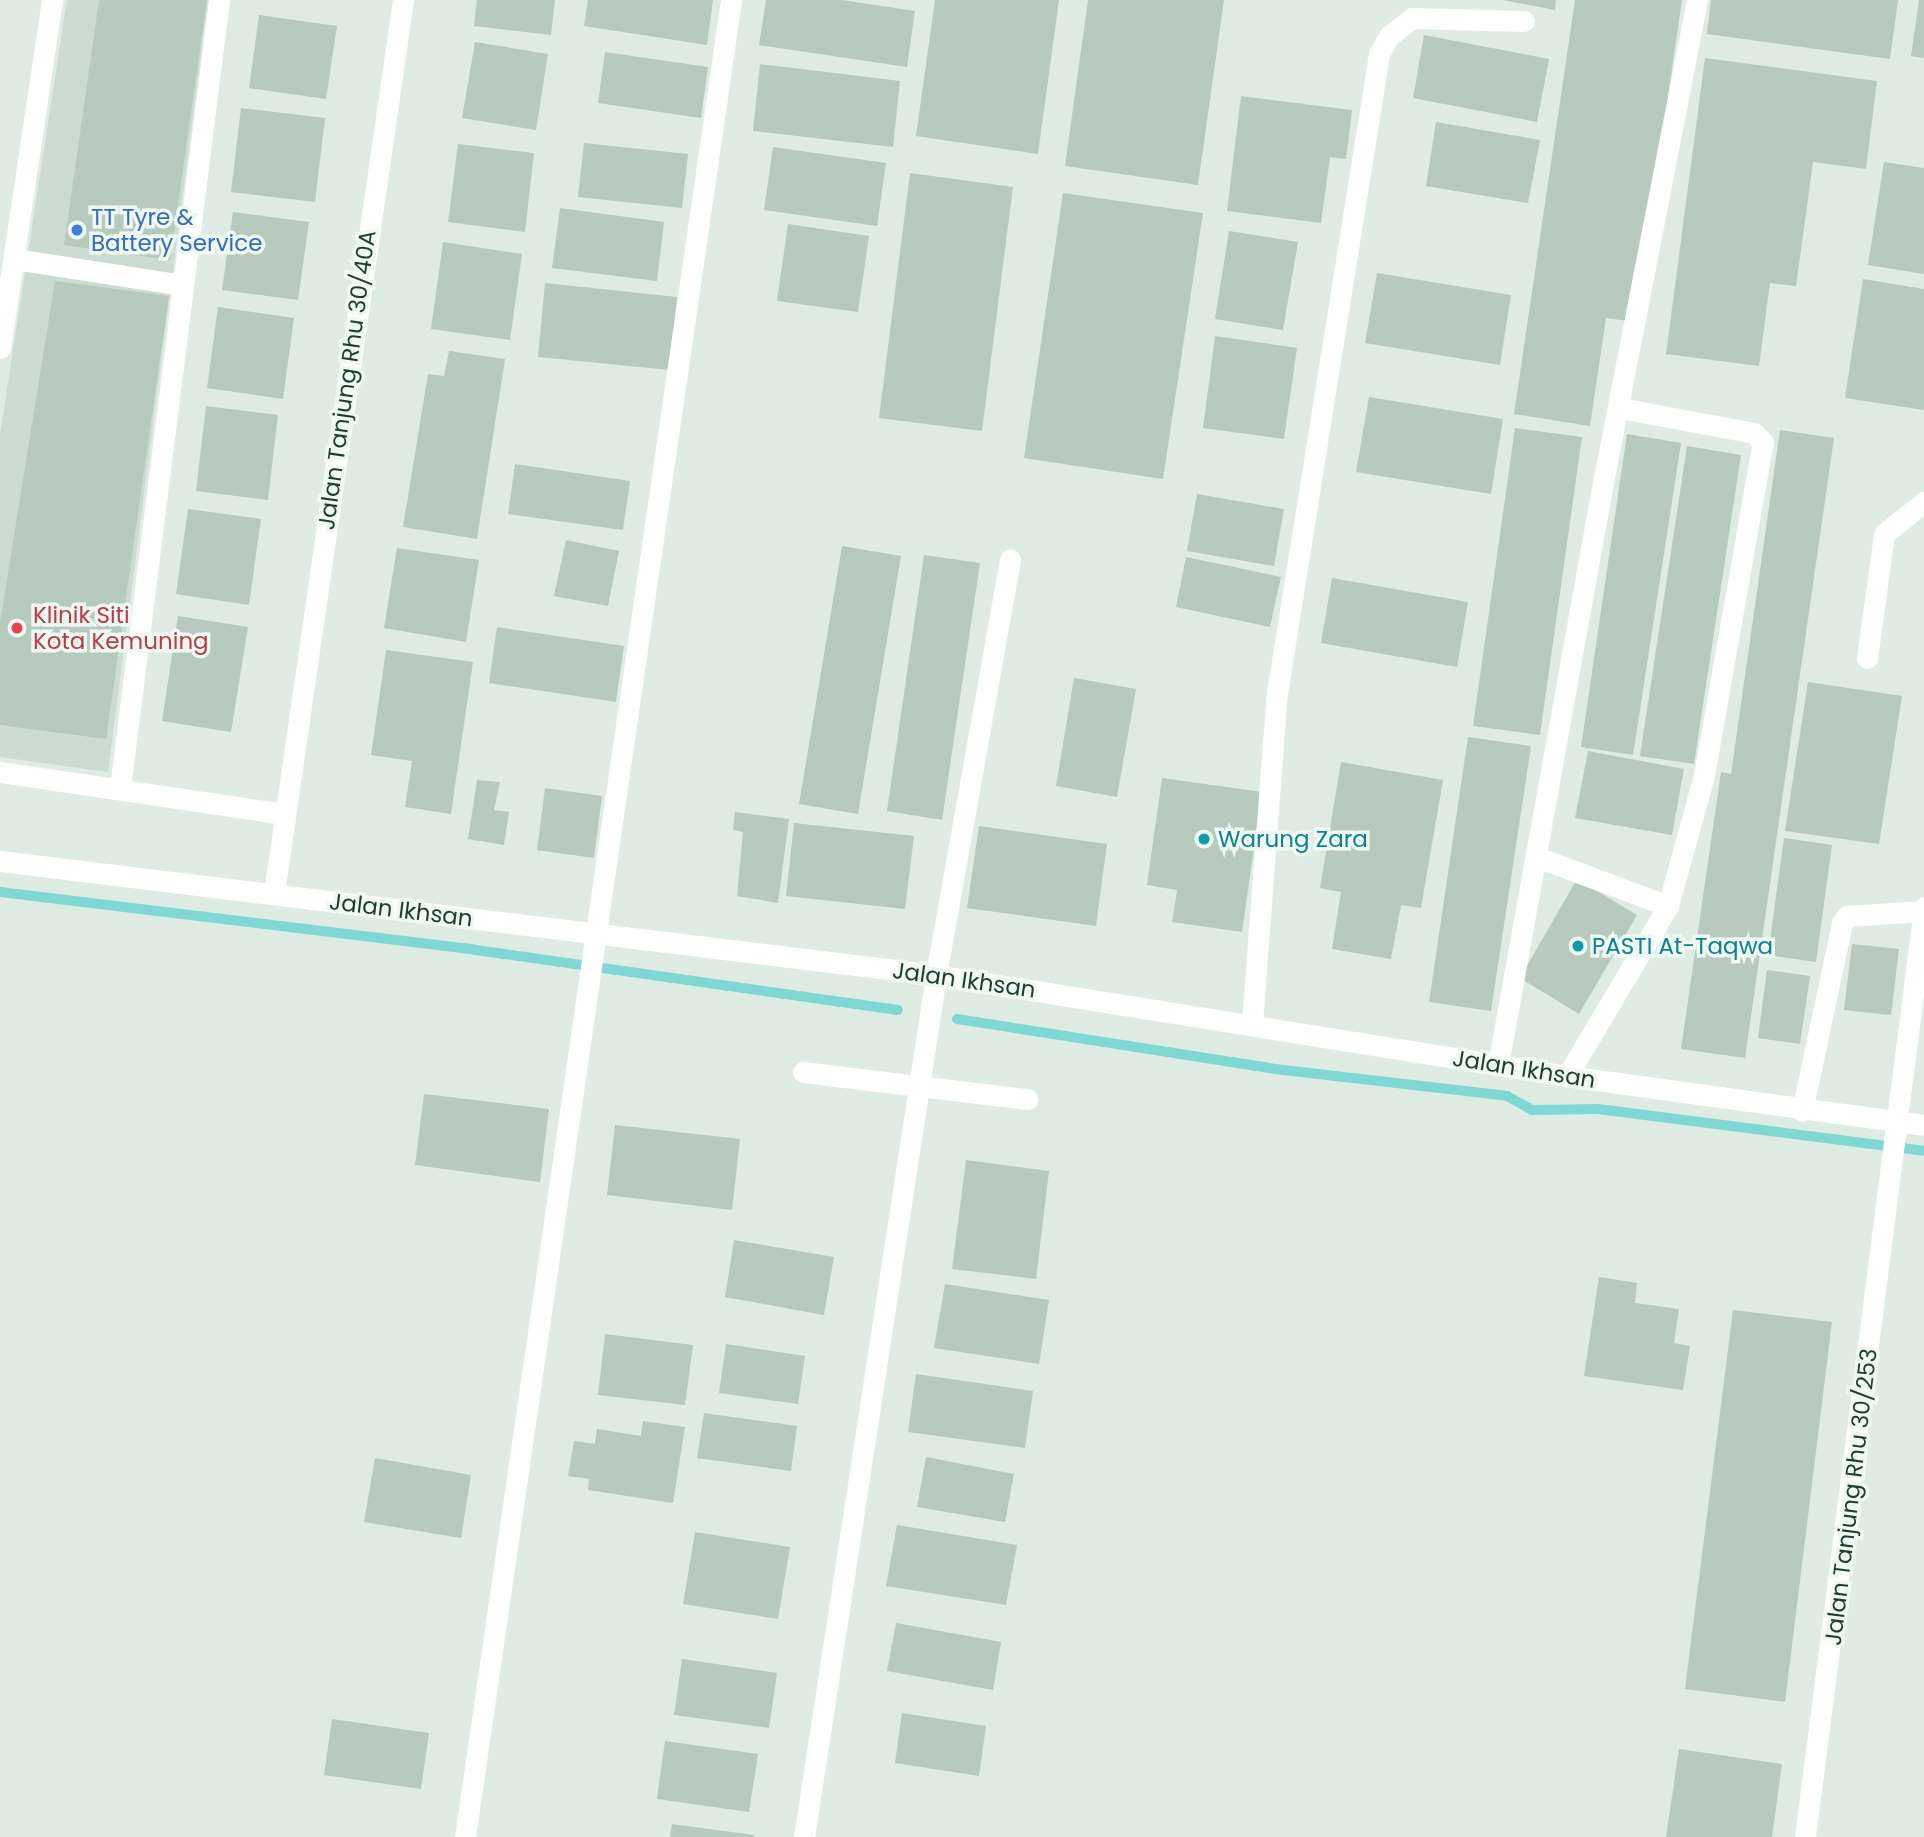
<!DOCTYPE html>
<style>
body{margin:0}
#map{position:relative;width:1924px;height:1837px;overflow:hidden;background:#deece3;font-family:Poppins,sans-serif}
div>[style]{position:absolute}
.built>*{inset:0;background:#ccdcd2}
.stream>*{height:10px;margin:-5px;padding:0 5px;transform-origin:5px;border-radius:5px;background:#7fd8d5}
.building>*{inset:0;background:#b6cabe}
.minor>*{height:21px;margin:-10.5px;padding:0 10.5px;transform-origin:10.5px;border-radius:10.5px;background:#fff}
.dots>*{width:19px;height:19px;translate:-50% -50%;box-sizing:border-box;border:4px solid #eff8f2;border-radius:50%}
span{translate:-50% -50%;white-space:nowrap;text-align:center;line-height:1.15;-webkit-text-stroke:7px #eff8f2;paint-order:stroke}
.shop-label{font-size:23px;color:#366cbe}
.left{translate:0 -50%;text-align:left}
.street-label{font-size:23px;color:#1d3d2f}
.health-label{font-size:23px;color:#be3a42}
.culture-label{font-size:23px;color:#0d838f}
</style>
<div id="map">
<div class="built">
<i style="clip-path:polygon(67px 0,208px 0,108px 772px,0 757px,0 435px)"></i>
</div>
<div class="stream">
<i style="left:0;top:892px;width:480px;rotate:6.9deg"></i>
<i style="left:476px;top:950px;width:426px;rotate:8.1deg"></i>
<i style="left:957px;top:1019px;width:322px;rotate:8.9deg"></i>
<i style="left:1275px;top:1069px;width:234px;rotate:6.6deg"></i>
<i style="left:1507px;top:1096px;width:29px;rotate:29deg"></i>
<i style="left:1532px;top:1110px;width:66px;rotate:-0.9deg"></i>
<i style="left:1598px;top:1109px;width:329px;rotate:7.3deg"></i>
</div>
<div class="building">
<i style="clip-path:polygon(99px 0,207px 0,170px 260px,64px 245px)"></i>
<i style="clip-path:polygon(477px 0,555px 0,551px 35px,474px 26px)"></i>
<i style="clip-path:polygon(588px 0,713px 0,707px 45px,584px 26px)"></i>
<i style="clip-path:polygon(766px 0,842px 0,915px 11px,907px 67px,759px 45px)"></i>
<i style="clip-path:polygon(935px 0,1059px 0,1038px 154px,916px 136px)"></i>
<i style="clip-path:polygon(1088px 0,1224px 0,1198px 185px,1065px 166px)"></i>
<i style="clip-path:polygon(1503px 0,1556px 0,1555px 10px)"></i>
<i style="clip-path:polygon(1575px 0,1682px 0,1635px 322px,1606px 318px,1590px 426px,1514px 414px)"></i>
<i style="clip-path:polygon(1711px 0,1898px 0,1890px 59px,1707px 34px)"></i>
<i style="clip-path:polygon(1919px 0,1924px 0,1924px 58px,1911px 56px)"></i>
<i style="clip-path:polygon(259px 15px,337px 26px,326px 99px,249px 88px)"></i>
<i style="clip-path:polygon(1424px 35px,1549px 59px,1537px 122px,1413px 98px)"></i>
<i style="clip-path:polygon(475px 42px,548px 54px,536px 130px,462px 118px)"></i>
<i style="clip-path:polygon(605px 52px,708px 67px,701px 118px,598px 103px)"></i>
<i style="clip-path:polygon(1705px 58px,1877px 81px,1866px 169px,1813px 162px,1796px 286px,1770px 283px,1759px 366px,1666px 354px)"></i>
<i style="clip-path:polygon(760px 64px,900px 81px,893px 147px,753px 131px)"></i>
<i style="clip-path:polygon(1241px 96px,1352px 110px,1346px 159px,1330px 157px,1321px 223px,1227px 211px)"></i>
<i style="clip-path:polygon(241px 108px,325px 118px,315px 202px,231px 192px)"></i>
<i style="clip-path:polygon(1436px 122px,1540px 140px,1528px 203px,1426px 186px)"></i>
<i style="clip-path:polygon(584px 143px,688px 154px,682px 208px,578px 197px)"></i>
<i style="clip-path:polygon(458px 144px,534px 153px,525px 232px,448px 222px)"></i>
<i style="clip-path:polygon(773px 147px,886px 163px,877px 226px,764px 210px)"></i>
<i style="clip-path:polygon(1884px 162px,1924px 168px,1924px 274px,1868px 265px)"></i>
<i style="clip-path:polygon(910px 173px,1013px 187px,982px 431px,879px 418px)"></i>
<i style="clip-path:polygon(1063px 193px,1203px 213px,1163px 479px,1024px 458px)"></i>
<i style="clip-path:polygon(560px 208px,664px 222px,657px 281px,552px 268px)"></i>
<i style="clip-path:polygon(233px 212px,309px 222px,298px 300px,222px 290px)"></i>
<i style="clip-path:polygon(788px 224px,869px 236px,858px 312px,777px 301px)"></i>
<i style="clip-path:polygon(1229px 231px,1298px 242px,1283px 330px,1215px 319px)"></i>
<i style="clip-path:polygon(443px 242px,522px 254px,510px 340px,431px 329px)"></i>
<i style="clip-path:polygon(1377px 273px,1511px 295px,1500px 365px,1365px 343px)"></i>
<i style="clip-path:polygon(1863px 279px,1924px 289px,1924px 410px,1845px 398px)"></i>
<i style="clip-path:polygon(55px 281px,169px 296px,106px 739px,0 725px,0 623px)"></i>
<i style="clip-path:polygon(545px 283px,677px 297px,670px 370px,538px 357px)"></i>
<i style="clip-path:polygon(218px 307px,294px 318px,283px 399px,207px 388px)"></i>
<i style="clip-path:polygon(1215px 336px,1297px 348px,1284px 439px,1203px 428px)"></i>
<i style="clip-path:polygon(449px 351px,505px 359px,477px 539px,403px 527px,428px 374px,444px 376px)"></i>
<i style="clip-path:polygon(1369px 397px,1503px 419px,1491px 494px,1356px 472px)"></i>
<i style="clip-path:polygon(206px 406px,278px 415px,268px 500px,196px 491px)"></i>
<i style="clip-path:polygon(1515px 428px,1582px 437px,1540px 735px,1473px 726px)"></i>
<i style="clip-path:polygon(1780px 430px,1834px 438px,1745px 1058px,1681px 1049px,1721px 772px,1731px 774px)"></i>
<i style="clip-path:polygon(1627px 434px,1681px 443px,1633px 755px,1581px 747px)"></i>
<i style="clip-path:polygon(1687px 446px,1741px 455px,1694px 764px,1640px 756px)"></i>
<i style="clip-path:polygon(515px 464px,630px 481px,623px 530px,508px 514px)"></i>
<i style="clip-path:polygon(1197px 494px,1284px 509px,1274px 566px,1187px 551px)"></i>
<i style="clip-path:polygon(188px 509px,261px 519px,249px 605px,176px 594px)"></i>
<i style="clip-path:polygon(566px 540px,619px 551px,608px 606px,554px 596px)"></i>
<i style="clip-path:polygon(842px 546px,901px 556px,858px 814px,799px 804px)"></i>
<i style="clip-path:polygon(397px 548px,479px 560px,466px 642px,384px 628px)"></i>
<i style="clip-path:polygon(924px 555px,980px 563px,942px 820px,887px 811px)"></i>
<i style="clip-path:polygon(1186px 557px,1281px 577px,1270px 627px,1176px 607px)"></i>
<i style="clip-path:polygon(1332px 578px,1468px 602px,1457px 667px,1321px 643px)"></i>
<i style="clip-path:polygon(178px 616px,248px 627px,231px 732px,162px 721px)"></i>
<i style="clip-path:polygon(497px 627px,624px 646px,616px 702px,489px 683px)"></i>
<i style="clip-path:polygon(386px 650px,473px 662px,451px 814px,405px 807px,412px 761px,371px 755px)"></i>
<i style="clip-path:polygon(1074px 678px,1136px 689px,1117px 797px,1056px 786px)"></i>
<i style="clip-path:polygon(1808px 682px,1902px 696px,1879px 844px,1785px 831px)"></i>
<i style="clip-path:polygon(1468px 737px,1531px 746px,1491px 1011px,1429px 1002px)"></i>
<i style="clip-path:polygon(1588px 751px,1684px 769px,1672px 835px,1575px 818px)"></i>
<i style="clip-path:polygon(1341px 762px,1443px 780px,1421px 908px,1401px 905px,1391px 959px,1332px 949px,1341px 892px,1320px 888px)"></i>
<i style="clip-path:polygon(1162px 778px,1262px 792px,1242px 932px,1172px 922px,1177px 890px,1147px 885px)"></i>
<i style="clip-path:polygon(477px 780px,500px 782px,494px 810px,509px 812px,504px 845px,468px 839px)"></i>
<i style="clip-path:polygon(545px 788px,602px 796px,594px 858px,537px 850px)"></i>
<i style="clip-path:polygon(735px 812px,789px 819px,778px 903px,737px 896px,743px 832px,733px 830px)"></i>
<i style="clip-path:polygon(794px 823px,914px 836px,905px 909px,786px 896px)"></i>
<i style="clip-path:polygon(979px 826px,1107px 844px,1096px 926px,967px 908px)"></i>
<i style="clip-path:polygon(1784px 838px,1832px 845px,1816px 962px,1768px 955px)"></i>
<i style="clip-path:polygon(1577px 879px,1637px 915px,1579px 1014px,1520px 978px)"></i>
<i style="clip-path:polygon(1852px 944px,1899px 949px,1891px 1015px,1844px 1010px)"></i>
<i style="clip-path:polygon(1767px 970px,1810px 976px,1800px 1044px,1758px 1038px)"></i>
<i style="clip-path:polygon(424px 1094px,549px 1109px,540px 1182px,415px 1165px)"></i>
<i style="clip-path:polygon(615px 1125px,740px 1139px,732px 1210px,607px 1195px)"></i>
<i style="clip-path:polygon(966px 1160px,1049px 1171px,1036px 1279px,952px 1269px)"></i>
<i style="clip-path:polygon(734px 1240px,834px 1257px,824px 1315px,725px 1297px)"></i>
<i style="clip-path:polygon(1599px 1277px,1637px 1283px,1635px 1303px,1679px 1309px,1674px 1343px,1690px 1346px,1683px 1390px,1584px 1376px)"></i>
<i style="clip-path:polygon(945px 1284px,1049px 1300px,1039px 1364px,934px 1348px)"></i>
<i style="clip-path:polygon(1733px 1310px,1832px 1322px,1785px 1702px,1685px 1689px)"></i>
<i style="clip-path:polygon(605px 1334px,693px 1345px,685px 1405px,598px 1395px)"></i>
<i style="clip-path:polygon(726px 1344px,805px 1356px,798px 1404px,719px 1393px)"></i>
<i style="clip-path:polygon(916px 1374px,1033px 1391px,1025px 1448px,908px 1432px)"></i>
<i style="clip-path:polygon(704px 1413px,797px 1426px,791px 1471px,697px 1458px)"></i>
<i style="clip-path:polygon(643px 1421px,685px 1427px,673px 1503px,588px 1490px,589px 1479px,568px 1476px,574px 1441px,595px 1444px,597px 1429px,641px 1436px)"></i>
<i style="clip-path:polygon(926px 1457px,1014px 1474px,1005px 1522px,917px 1507px)"></i>
<i style="clip-path:polygon(375px 1458px,471px 1475px,461px 1538px,364px 1522px)"></i>
<i style="clip-path:polygon(897px 1525px,1017px 1545px,1006px 1605px,886px 1586px)"></i>
<i style="clip-path:polygon(695px 1532px,790px 1547px,778px 1619px,683px 1604px)"></i>
<i style="clip-path:polygon(896px 1623px,1001px 1642px,993px 1690px,887px 1671px)"></i>
<i style="clip-path:polygon(682px 1659px,777px 1673px,769px 1728px,674px 1715px)"></i>
<i style="clip-path:polygon(902px 1713px,986px 1726px,979px 1776px,895px 1763px)"></i>
<i style="clip-path:polygon(332px 1719px,429px 1733px,421px 1789px,324px 1775px)"></i>
<i style="clip-path:polygon(665px 1741px,758px 1754px,749px 1812px,657px 1799px)"></i>
<i style="clip-path:polygon(1679px 1749px,1782px 1764px,1772px 1837px,1666px 1837px)"></i>
<i style="clip-path:polygon(672px 1824px,754px 1835px,754px 1837px,670px 1837px)"></i>
</div>
<div class="minor">
<i style="left:15px;top:259px;width:169px;rotate:8.8deg"></i>
<i style="left:0;top:348px;width:352px;rotate:-81.5deg"></i>
<i style="left:1867px;top:658px;width:125px;rotate:-82.2deg"></i>
<i style="left:1884px;top:534px;width:51px;rotate:-38.7deg"></i>
<i style="left:0;top:772px;width:288px;rotate:8.4deg"></i>
<i style="left:120px;top:788px;width:794px;rotate:-82.84deg"></i>
<i style="left:1537px;top:857px;width:140px;rotate:20.5deg"></i>
<i style="left:0;top:861px;width:943px;rotate:6.94deg"></i>
<i style="left:936px;top:975px;width:639px;rotate:9.09deg"></i>
<i style="left:1567px;top:1076px;width:360px;rotate:7.8deg"></i>
<i style="left:274px;top:893px;width:902px;rotate:-81.78deg"></i>
<i style="left:1252px;top:1023px;width:331px;rotate:-85.7deg"></i>
<i style="left:1277px;top:693px;width:647px;rotate:-80.93deg"></i>
<i style="left:1379px;top:54px;width:21px;rotate:-61deg"></i>
<i style="left:1389px;top:36px;width:29px;rotate:-38deg"></i>
<i style="left:1412px;top:18px;width:112px;rotate:1.5deg"></i>
<i style="left:1498px;top:1065px;width:581px;rotate:-79.79deg"></i>
<i style="left:1601px;top:493px;width:502px;rotate:-78.98deg"></i>
<i style="left:803px;top:1072px;width:226px;rotate:6.9deg"></i>
<i style="left:1567px;top:1076px;width:198px;rotate:-59.3deg"></i>
<i style="left:1668px;top:906px;width:136px;rotate:-74.6deg"></i>
<i style="left:1704px;top:775px;width:338px;rotate:-80deg"></i>
<i style="left:1763px;top:442px;width:13px;rotate:-135deg"></i>
<i style="left:1754px;top:433px;width:136px;rotate:-169.4deg"></i>
<i style="left:1802px;top:1111px;width:192px;rotate:-78deg"></i>
<i style="left:1842px;top:923px;width:9px;rotate:-54deg"></i>
<i style="left:1847px;top:916px;width:77px;rotate:-3.7deg"></i>
<i style="left:465px;top:1837px;width:1856px;rotate:-81.76deg"></i>
<i style="left:804px;top:1837px;width:872px;rotate:-81.29deg"></i>
<i style="left:936px;top:975px;width:422px;rotate:-79.9deg"></i>
<i style="left:1805px;top:1837px;width:937px;rotate:-82.7deg"></i>
</div>
<div class="dots">
<i style="left:77px;top:230px;background:#3f7fe0"></i>
<i style="left:17px;top:628px;background:#e0444e"></i>
<i style="left:1204px;top:839px;background:#0f9aa8"></i>
<i style="left:1578px;top:946px;background:#0f9aa8"></i>
</div>
<div class="shop-label">
<span class="left" style="left:91px;top:230px">TT Tyre &amp;<br>Battery Service</span>
</div>
<div class="street-label">
<span style="left:347px;top:380px;rotate:-82deg">Jalan Tanjung Rhu 30/40A</span>
<span style="left:401px;top:910px;rotate:7deg">Jalan Ikhsan</span>
<span style="left:964px;top:980px;rotate:8deg">Jalan Ikhsan</span>
<span style="left:1524px;top:1069px;rotate:9deg">Jalan Ikhsan</span>
<span style="left:1851px;top:1497px;rotate:-83deg">Jalan Tanjung Rhu 30/253</span>
</div>
<div class="health-label">
<span class="left" style="left:33px;top:628px">Klinik Siti<br>Kota Kemuning</span>
</div>
<div class="culture-label">
<span class="left" style="left:1218px;top:839px">Warung Zara</span>
<span class="left" style="left:1592px;top:946px">PASTI At-Taqwa</span>
</div>
</div>
